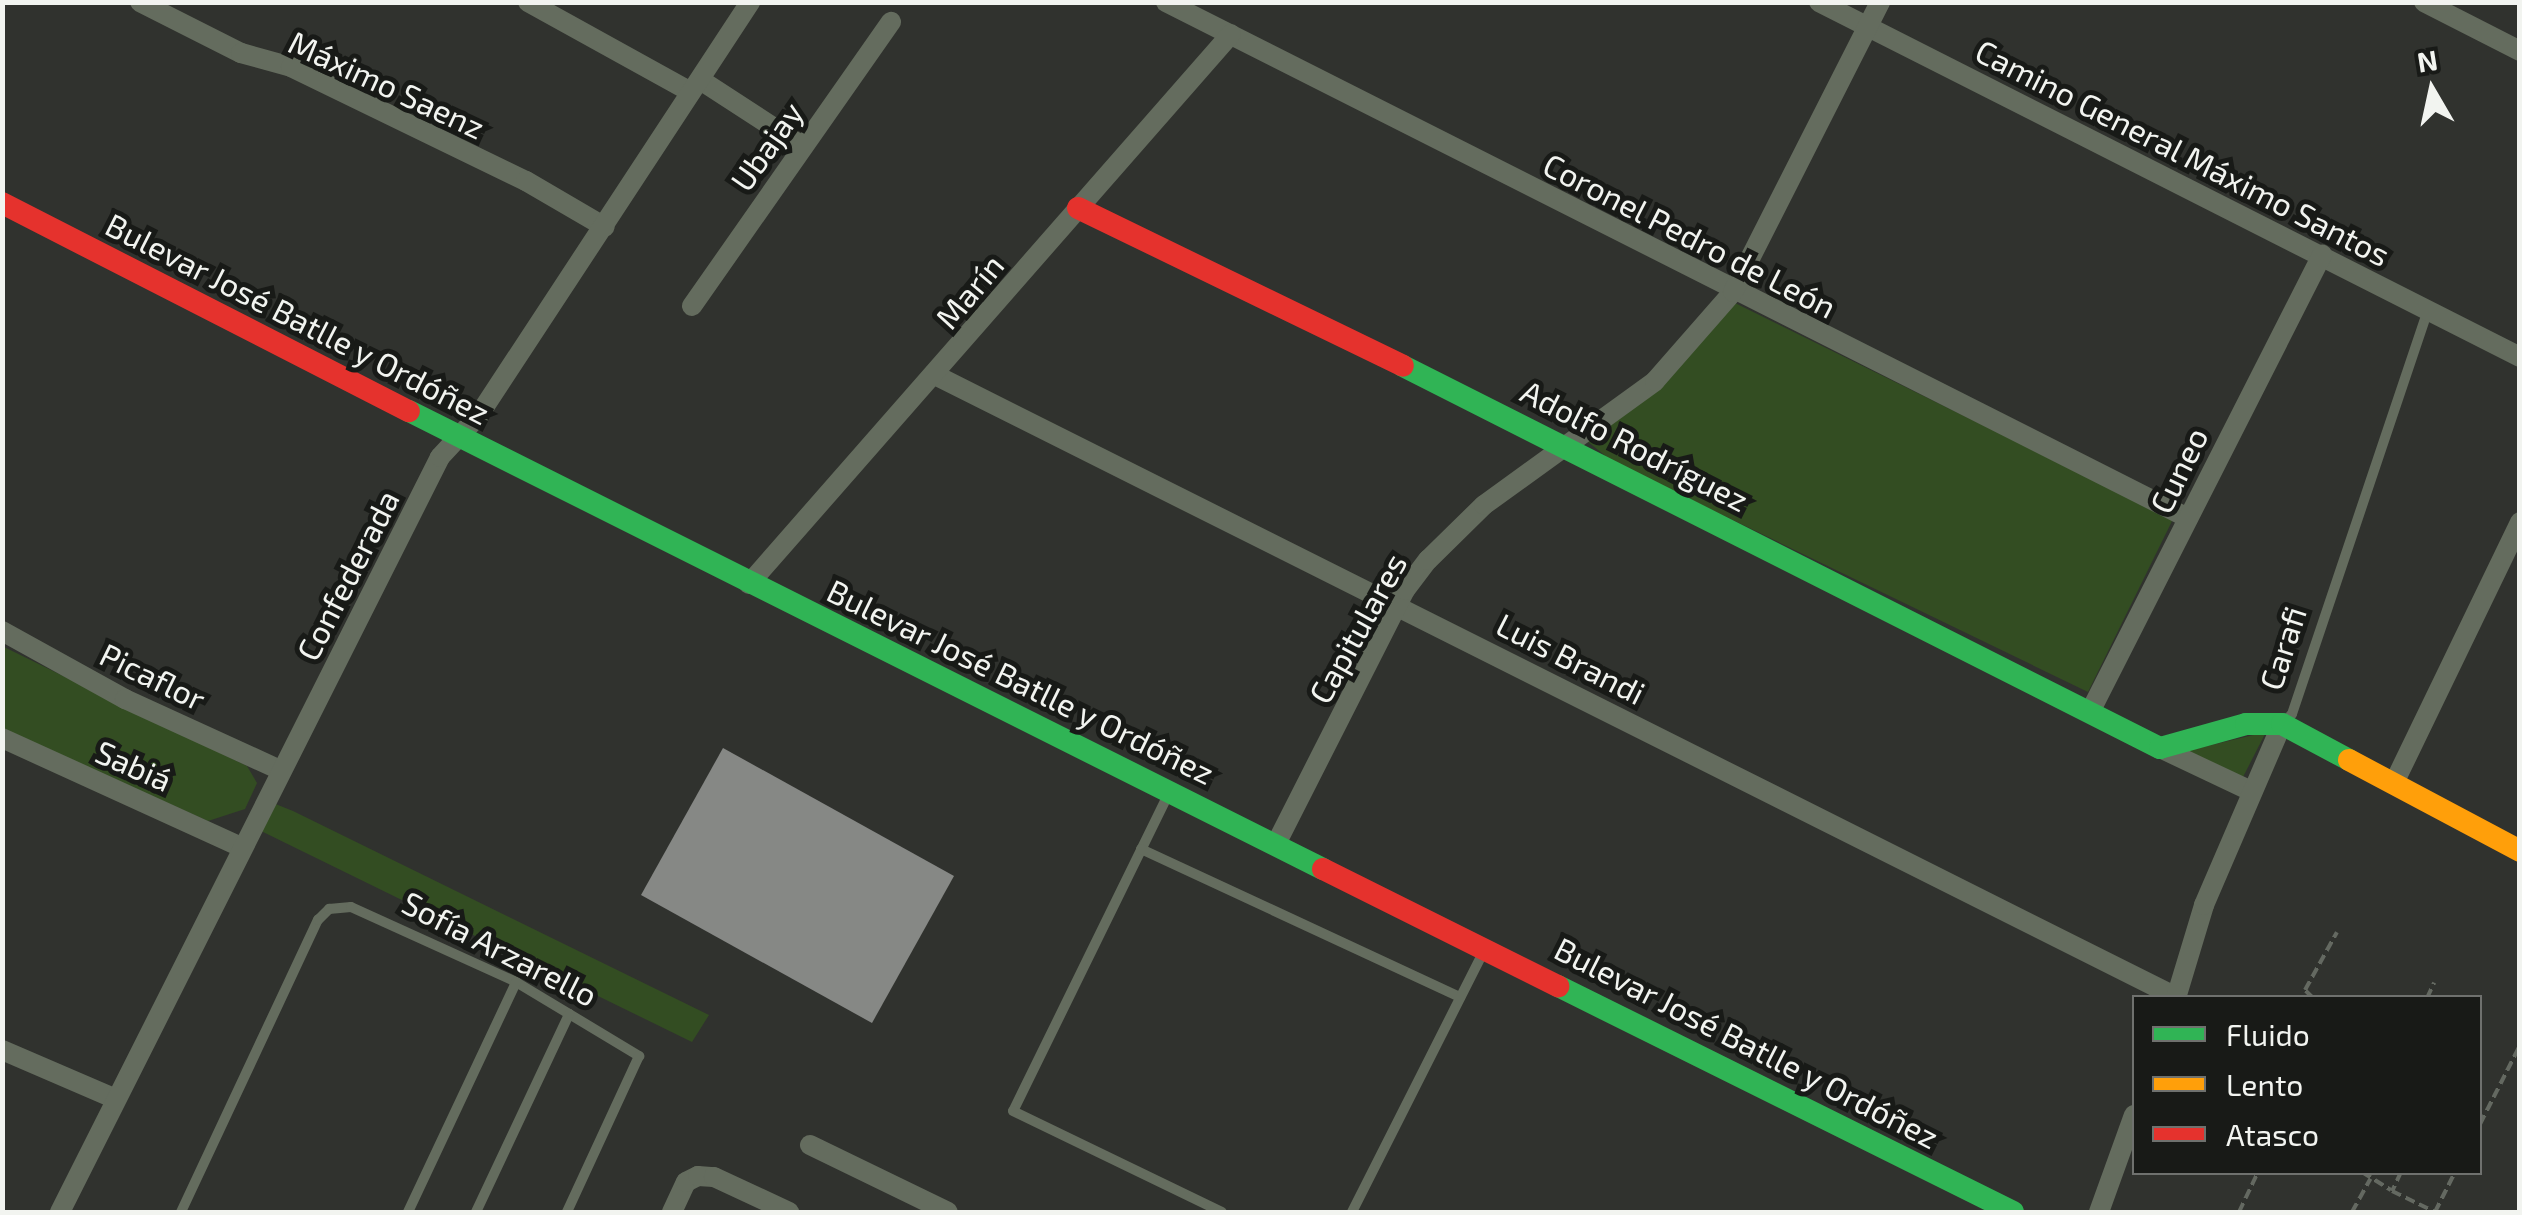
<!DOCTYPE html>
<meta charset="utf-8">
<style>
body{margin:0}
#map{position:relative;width:2522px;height:1215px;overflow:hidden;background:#30322e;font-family:"Exo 2",sans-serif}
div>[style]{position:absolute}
.green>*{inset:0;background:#334d22}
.building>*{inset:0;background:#868885}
.path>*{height:4px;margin-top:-2px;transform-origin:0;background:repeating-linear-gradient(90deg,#646961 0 10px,transparent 0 15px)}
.lane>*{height:10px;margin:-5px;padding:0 5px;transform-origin:5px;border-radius:5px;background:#646c5e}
.street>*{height:20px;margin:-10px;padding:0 10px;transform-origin:10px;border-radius:10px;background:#646c5e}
.fast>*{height:22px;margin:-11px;padding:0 11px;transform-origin:11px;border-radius:11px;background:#30b455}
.slow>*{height:22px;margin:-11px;padding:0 11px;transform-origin:11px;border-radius:11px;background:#ff9f0a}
.jam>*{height:22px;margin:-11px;padding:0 11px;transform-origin:11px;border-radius:11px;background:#e5322d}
span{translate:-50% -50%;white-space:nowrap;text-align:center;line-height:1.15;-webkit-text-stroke:10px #181a17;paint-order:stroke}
.street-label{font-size:32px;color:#f2f4f0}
.frame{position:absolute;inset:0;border:5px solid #f2f4f0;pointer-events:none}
.legend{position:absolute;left:2132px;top:995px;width:350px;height:180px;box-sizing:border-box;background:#181a17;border:2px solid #6f716e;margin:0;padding:12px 18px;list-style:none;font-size:30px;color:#f2f4f0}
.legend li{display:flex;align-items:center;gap:20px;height:50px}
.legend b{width:50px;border:2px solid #6f716e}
.north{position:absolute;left:2382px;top:40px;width:100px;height:100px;-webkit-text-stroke:8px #181a17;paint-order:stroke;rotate:351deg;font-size:28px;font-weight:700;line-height:40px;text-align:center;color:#f2f4f0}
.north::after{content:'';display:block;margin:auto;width:35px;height:45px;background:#f2f4f0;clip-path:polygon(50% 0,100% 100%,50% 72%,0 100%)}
</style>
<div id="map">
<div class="green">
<i style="clip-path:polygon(1735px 303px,2173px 519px,2088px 692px,1613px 462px,1587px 441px)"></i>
<i style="clip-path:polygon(2px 646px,247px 766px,257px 783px,245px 809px,208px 821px,3px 730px)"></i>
<i style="clip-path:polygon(2266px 732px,2243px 777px,2182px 752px)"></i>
<i style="clip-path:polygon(273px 803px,293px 811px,709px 1015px,692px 1042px,259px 830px)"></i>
</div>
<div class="building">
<i style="clip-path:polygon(723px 748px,954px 876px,872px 1023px,641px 895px)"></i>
</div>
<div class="path">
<i style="left:2313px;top:998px;width:11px;rotate:-135deg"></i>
<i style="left:2305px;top:990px;width:66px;rotate:-61.1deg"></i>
<i style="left:2427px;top:998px;width:17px;rotate:-65deg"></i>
<i style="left:2480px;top:1124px;width:89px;rotate:-63.1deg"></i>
<i style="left:2362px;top:1172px;width:34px;rotate:32deg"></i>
<i style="left:2401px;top:1172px;width:21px;rotate:115deg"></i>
<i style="left:2392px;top:1191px;width:48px;rotate:26deg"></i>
<i style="left:2435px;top:1212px;width:45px;rotate:-63.4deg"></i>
<i style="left:2239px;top:1212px;width:44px;rotate:-64.6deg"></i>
<i style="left:2352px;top:1212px;width:38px;rotate:-61deg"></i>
</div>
<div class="lane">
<i style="left:2284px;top:722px;width:11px;rotate:-45deg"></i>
<i style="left:2292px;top:714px;width:427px;rotate:-71.4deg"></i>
<i style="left:1166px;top:799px;width:347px;rotate:116.1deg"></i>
<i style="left:1013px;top:1111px;width:232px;rotate:25.8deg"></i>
<i style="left:1141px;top:849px;width:352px;rotate:24.9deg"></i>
<i style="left:181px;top:1212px;width:323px;rotate:-64.9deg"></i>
<i style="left:318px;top:920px;width:16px;rotate:-45deg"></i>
<i style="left:329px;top:909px;width:22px;rotate:-5deg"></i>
<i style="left:351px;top:907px;width:181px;rotate:24.4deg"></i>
<i style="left:516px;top:982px;width:144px;rotate:31deg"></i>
<i style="left:639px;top:1056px;width:172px;rotate:114.8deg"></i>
<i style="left:408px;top:1212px;width:254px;rotate:-64.8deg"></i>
<i style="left:476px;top:1212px;width:219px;rotate:-64.8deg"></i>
<i style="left:1352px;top:1212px;width:288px;rotate:-63.2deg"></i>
</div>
<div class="street">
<i style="left:140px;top:2px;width:113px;rotate:26.8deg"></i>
<i style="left:241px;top:53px;width:52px;rotate:15.6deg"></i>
<i style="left:291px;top:67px;width:261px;rotate:25.9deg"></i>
<i style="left:526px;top:181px;width:91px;rotate:30.2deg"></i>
<i style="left:528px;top:2px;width:186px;rotate:28.9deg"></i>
<i style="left:1166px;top:2px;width:1145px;rotate:26.79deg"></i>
<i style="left:1819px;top:2px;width:786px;rotate:26.86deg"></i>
<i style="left:2424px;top:2px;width:108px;rotate:27deg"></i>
<i style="left:702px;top:81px;width:119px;rotate:33deg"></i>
<i style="left:692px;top:306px;width:347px;rotate:-55deg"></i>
<i style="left:937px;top:376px;width:1386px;rotate:26.62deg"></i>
<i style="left:749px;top:584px;width:731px;rotate:-48.77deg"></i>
<i style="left:2px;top:631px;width:141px;rotate:28.9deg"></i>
<i style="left:125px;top:699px;width:170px;rotate:24.6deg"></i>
<i style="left:2090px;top:712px;width:513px;rotate:-63.08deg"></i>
<i style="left:2px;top:738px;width:263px;rotate:24.5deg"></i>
<i style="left:2160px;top:748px;width:98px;rotate:25.3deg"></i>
<i style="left:2394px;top:783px;width:290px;rotate:-64.2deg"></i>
<i style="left:1277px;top:842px;width:283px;rotate:-63.1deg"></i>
<i style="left:1405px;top:590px;width:38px;rotate:-53deg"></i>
<i style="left:1428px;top:560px;width:78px;rotate:-44.5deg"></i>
<i style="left:1484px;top:505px;width:211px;rotate:-35.9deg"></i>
<i style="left:1655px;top:381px;width:118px;rotate:-48.8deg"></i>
<i style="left:1733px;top:292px;width:325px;rotate:-63.1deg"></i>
<i style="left:2176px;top:998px;width:97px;rotate:-73.2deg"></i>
<i style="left:2204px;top:905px;width:197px;rotate:-66.7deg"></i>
<i style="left:2px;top:1050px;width:124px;rotate:23.3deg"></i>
<i style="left:810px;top:1145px;width:153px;rotate:25.9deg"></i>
<i style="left:60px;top:1212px;width:845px;rotate:-63.28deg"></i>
<i style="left:440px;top:457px;width:57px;rotate:-47.1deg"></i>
<i style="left:479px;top:415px;width:494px;rotate:-56.7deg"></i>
<i style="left:672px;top:1212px;width:33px;rotate:-65deg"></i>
<i style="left:686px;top:1182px;width:13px;rotate:-27deg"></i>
<i style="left:698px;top:1176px;width:16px;rotate:4deg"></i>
<i style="left:714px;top:1177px;width:83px;rotate:25deg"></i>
<i style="left:2099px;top:1212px;width:103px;rotate:-70.2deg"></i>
</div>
<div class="fast">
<i style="left:1403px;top:366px;width:848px;rotate:26.78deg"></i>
<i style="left:2160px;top:748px;width:89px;rotate:-15.6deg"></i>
<i style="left:2246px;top:724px;width:36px"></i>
<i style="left:2282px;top:724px;width:76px;rotate:28.2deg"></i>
<i style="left:409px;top:411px;width:1022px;rotate:26.62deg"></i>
<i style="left:1558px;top:986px;width:508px;rotate:26.41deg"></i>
</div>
<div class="slow">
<i style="left:2349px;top:760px;width:194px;rotate:28deg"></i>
</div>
<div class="jam">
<i style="left:2px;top:203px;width:457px;rotate:27.1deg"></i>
<i style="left:1078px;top:208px;width:361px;rotate:25.9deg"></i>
<i style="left:1323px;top:869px;width:263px;rotate:26.5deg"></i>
</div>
<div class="street-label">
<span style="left:387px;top:84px;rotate:25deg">Máximo Saenz</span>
<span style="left:766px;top:146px;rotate:-55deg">Ubajay</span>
<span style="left:2183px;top:152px;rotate:27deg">Camino General Máximo Santos</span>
<span style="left:1690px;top:235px;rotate:27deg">Coronel Pedro de León</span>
<span style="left:969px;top:291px;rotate:-50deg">Marín</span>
<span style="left:298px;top:318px;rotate:27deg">Bulevar José Batlle y Ordóñez</span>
<span style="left:1635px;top:445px;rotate:27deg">Adolfo Rodríguez</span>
<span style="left:2178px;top:470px;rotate:-64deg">Cuneo</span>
<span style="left:347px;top:575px;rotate:-63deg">Confederada</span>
<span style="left:1357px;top:628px;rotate:-61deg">Capitulares</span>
<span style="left:2282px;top:648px;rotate:-72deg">Carafi</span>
<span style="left:1571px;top:658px;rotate:27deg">Luis Brandi</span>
<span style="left:153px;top:676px;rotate:26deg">Picaflor</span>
<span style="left:1021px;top:681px;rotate:26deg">Bulevar José Batlle y Ordóñez</span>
<span style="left:134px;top:765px;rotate:24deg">Sabiá</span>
<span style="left:500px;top:948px;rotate:27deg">Sofía Arzarello</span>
<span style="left:1747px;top:1042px;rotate:27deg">Bulevar José Batlle y Ordóñez</span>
</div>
<div class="frame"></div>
<ul class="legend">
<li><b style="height:12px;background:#30b455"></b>Fluido</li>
<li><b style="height:12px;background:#ff9f0a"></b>Lento</li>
<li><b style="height:12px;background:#e5322d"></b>Atasco</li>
</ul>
<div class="north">N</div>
</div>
